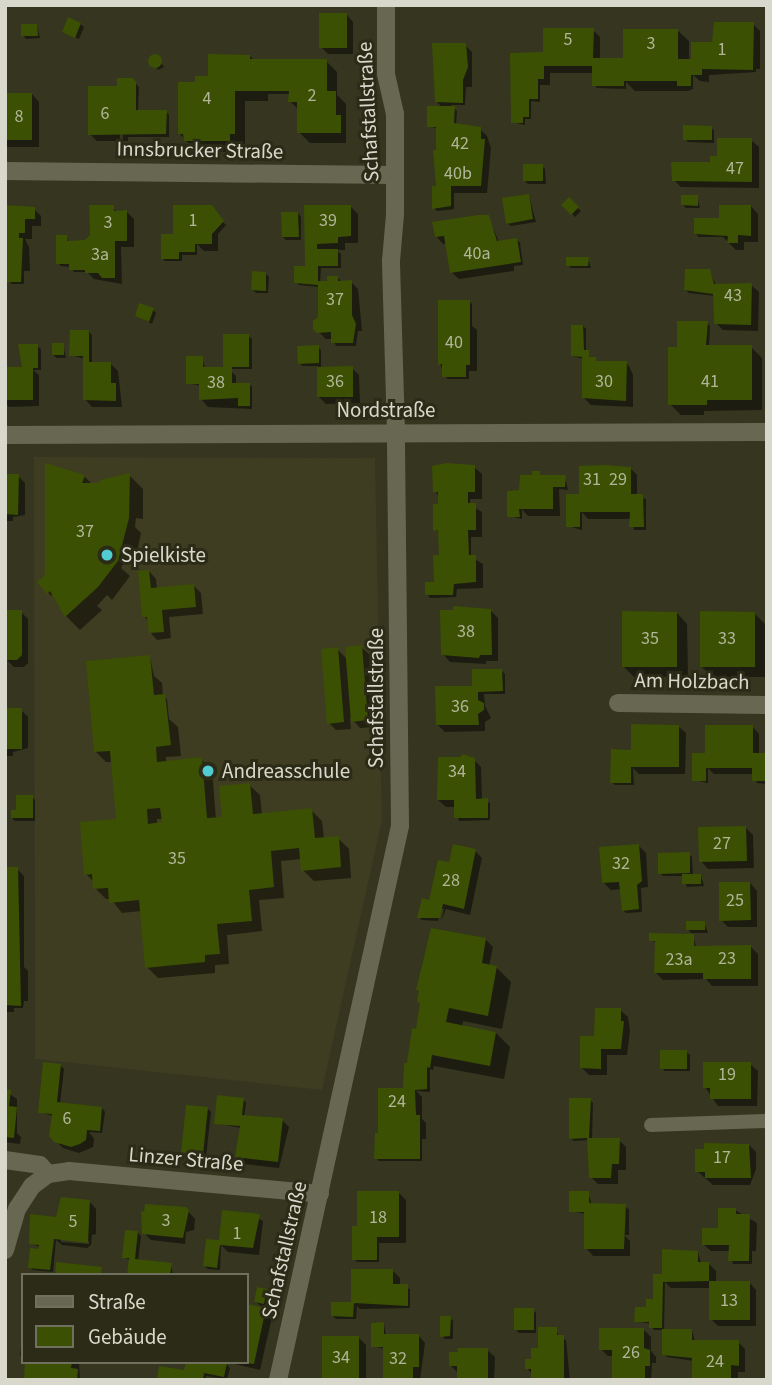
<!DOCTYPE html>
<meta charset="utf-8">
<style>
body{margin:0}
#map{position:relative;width:772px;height:1385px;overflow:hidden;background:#353520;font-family:"Source Sans 3",sans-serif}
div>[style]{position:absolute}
.built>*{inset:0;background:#3e3d21}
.shadow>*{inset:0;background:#0007}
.building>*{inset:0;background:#3b5002}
.round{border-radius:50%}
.lane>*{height:14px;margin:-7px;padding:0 7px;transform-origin:7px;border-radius:7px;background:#686852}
.street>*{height:18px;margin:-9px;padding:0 9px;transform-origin:9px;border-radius:9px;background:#686852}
.dots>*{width:19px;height:19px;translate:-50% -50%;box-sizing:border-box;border:4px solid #2b2b17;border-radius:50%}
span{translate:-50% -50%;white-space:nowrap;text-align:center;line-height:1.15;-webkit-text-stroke:6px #2b2b17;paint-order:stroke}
.number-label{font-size:18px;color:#b1b69a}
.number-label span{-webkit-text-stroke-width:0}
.street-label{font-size:21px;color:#d8d8cc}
.poi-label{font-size:21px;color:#d8d8cc}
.left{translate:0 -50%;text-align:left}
.frame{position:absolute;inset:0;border:7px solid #d8d8cc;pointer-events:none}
.legend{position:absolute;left:21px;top:1273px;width:228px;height:91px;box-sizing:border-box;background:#2b2b17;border:2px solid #70705f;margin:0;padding:9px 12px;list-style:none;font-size:21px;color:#d8d8cc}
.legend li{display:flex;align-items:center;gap:14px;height:35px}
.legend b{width:35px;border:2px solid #70705f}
</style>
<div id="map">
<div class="built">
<i style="clip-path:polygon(34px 457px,375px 458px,382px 820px,322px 1090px,35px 1059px)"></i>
</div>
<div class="shadow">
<i style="clip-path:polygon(346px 14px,353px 22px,353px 54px,328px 54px,321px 47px)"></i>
<i style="clip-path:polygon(80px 24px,84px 27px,79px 39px,64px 31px)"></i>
<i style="clip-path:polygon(753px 24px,760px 31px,760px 69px,756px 69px,756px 72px,709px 75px,709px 82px,700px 81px,693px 75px,693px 89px,688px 91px,635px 91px,626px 82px,626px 89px,597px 88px,594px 85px,594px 73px,550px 73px,550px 85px,540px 85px,540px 102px,531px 101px,531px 119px,525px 119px,525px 125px,512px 122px,544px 54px,593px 30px,600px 37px,600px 60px,622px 60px,678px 31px,689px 41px,689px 60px,693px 60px,714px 44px)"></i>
<i style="clip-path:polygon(37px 26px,40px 38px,26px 39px,23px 35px)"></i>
<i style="clip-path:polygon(465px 45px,472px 52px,472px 87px,466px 87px,465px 105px,451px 105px,457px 111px,456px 125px,480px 129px,487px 136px,491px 148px,487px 193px,454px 193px,454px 209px,437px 211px,434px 208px,440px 188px,438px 129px,429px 126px,443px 108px,437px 102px)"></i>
<i style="clip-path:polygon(250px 56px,253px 59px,326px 61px,337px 72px,337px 95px,346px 104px,346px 143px,310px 143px,299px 132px,299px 110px,290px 101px,290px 94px,268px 94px,268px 101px,245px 101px,245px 144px,226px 144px,226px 152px,210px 152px,202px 144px,188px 143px,179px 133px,200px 84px)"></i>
<i style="clip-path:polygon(157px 57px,164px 67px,158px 70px,151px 58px)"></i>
<i style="clip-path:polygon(132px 80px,139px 87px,138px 111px,166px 111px,169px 115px,169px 137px,128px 137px,128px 141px,123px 141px,123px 93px,120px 93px,120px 141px,97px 141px,90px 134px,119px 88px)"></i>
<i style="clip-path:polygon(32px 94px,39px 102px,39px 147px,5px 147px,5px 95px)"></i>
<i style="clip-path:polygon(711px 127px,714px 131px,714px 143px,688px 142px,685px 139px)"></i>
<i style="clip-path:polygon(751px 140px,759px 147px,759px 188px,681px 187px,674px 180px)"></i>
<i style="clip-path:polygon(542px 166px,545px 169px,546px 184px,528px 184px,525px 181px)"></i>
<i style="clip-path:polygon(529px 196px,536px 222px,511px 226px,507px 223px)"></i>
<i style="clip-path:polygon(697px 196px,700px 208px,686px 208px,683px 205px)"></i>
<i style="clip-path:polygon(569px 200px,581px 211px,575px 217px,564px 205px)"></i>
<i style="clip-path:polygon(350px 206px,358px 214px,358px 243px,345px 243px,345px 250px,336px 250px,341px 254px,341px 268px,321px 268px,320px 283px,337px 277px,342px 282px,351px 282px,358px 289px,362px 331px,358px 331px,356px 346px,336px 346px,333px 339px,326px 339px,315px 328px,319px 317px,319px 287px,299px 285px,296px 282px,306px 267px,306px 207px)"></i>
<i style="clip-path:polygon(751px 206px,758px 214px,758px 242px,744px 242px,744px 250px,736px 250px,723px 237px,699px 237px,696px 234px)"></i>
<i style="clip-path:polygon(113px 207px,116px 212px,127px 212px,134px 219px,134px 247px,121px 247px,122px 284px,94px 279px,87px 272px,74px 272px,71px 267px,61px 266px,58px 263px,66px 237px,69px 243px,86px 241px)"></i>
<i style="clip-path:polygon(5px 208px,34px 209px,41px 216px,41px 226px,32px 226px,32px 239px,25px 239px,29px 247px,30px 271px,24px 271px,24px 284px,11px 284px,8px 272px,5px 272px)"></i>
<i style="clip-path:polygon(298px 213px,301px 217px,301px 240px,286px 240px,283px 237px)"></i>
<i style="clip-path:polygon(488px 216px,499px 242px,517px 240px,520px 243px,523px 265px,514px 266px,514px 271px,459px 279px,451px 272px,447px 243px,443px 244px,436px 236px)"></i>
<i style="clip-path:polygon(218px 217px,226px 225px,218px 234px,218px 251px,204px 251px,197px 244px,197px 255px,182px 255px,182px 261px,165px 261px,162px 258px)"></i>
<i style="clip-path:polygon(588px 259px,591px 268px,571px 268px,568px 265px)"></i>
<i style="clip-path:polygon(709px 271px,716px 285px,751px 285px,759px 292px,758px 331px,723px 330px,716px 323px,715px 296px,689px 293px,686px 290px)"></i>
<i style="clip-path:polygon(266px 274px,269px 277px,268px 293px,256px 293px,253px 290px)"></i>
<i style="clip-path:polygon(469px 301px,472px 304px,472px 326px,477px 330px,477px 371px,469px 371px,469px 379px,447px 379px,440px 364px)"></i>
<i style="clip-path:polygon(153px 310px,156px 313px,152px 324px,137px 316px)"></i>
<i style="clip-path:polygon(707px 323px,710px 326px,709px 347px,751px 347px,762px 358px,762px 410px,704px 411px,704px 415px,681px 415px,670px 404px,679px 349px)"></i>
<i style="clip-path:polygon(583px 326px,586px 329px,586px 352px,591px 359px,599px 362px,626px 363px,629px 366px,633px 375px,633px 407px,591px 405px,584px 398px,584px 359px,572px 356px)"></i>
<i style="clip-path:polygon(89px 332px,92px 335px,92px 364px,111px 364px,118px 371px,122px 407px,92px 407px,85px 399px,85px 359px,71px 355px)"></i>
<i style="clip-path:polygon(248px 336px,252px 339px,252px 369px,229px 369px,236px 376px,236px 384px,249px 384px,252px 387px,252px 409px,208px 407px,201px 399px,201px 386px,188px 383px,202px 358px,205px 368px,225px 368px)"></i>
<i style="clip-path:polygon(63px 344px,66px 358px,57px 358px,53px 355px)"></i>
<i style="clip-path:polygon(37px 346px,41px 349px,41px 370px,33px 370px,39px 375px,39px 406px,9px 407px,5px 403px,5px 368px,24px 368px)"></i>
<i style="clip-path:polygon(318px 347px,321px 350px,321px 368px,352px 368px,359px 375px,360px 403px,326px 404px,319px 397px,318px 366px,303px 366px,299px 363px)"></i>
<i style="clip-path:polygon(474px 467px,482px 474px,482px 499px,470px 499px,470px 505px,482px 512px,482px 537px,471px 537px,471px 557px,483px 564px,483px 588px,457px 589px,456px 597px,430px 598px,427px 594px,439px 585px,441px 557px,440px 533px,437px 530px,443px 505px,436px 492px)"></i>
<i style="clip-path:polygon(630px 468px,637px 475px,637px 496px,646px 499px,646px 530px,634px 530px,632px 519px,588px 519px,582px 512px,582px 530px,568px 526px,578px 496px)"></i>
<i style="clip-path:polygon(129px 475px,143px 489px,143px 519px,136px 518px,135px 527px,141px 533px,135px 562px,126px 558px,121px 568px,130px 576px,112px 600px,107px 595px,97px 606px,102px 610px,80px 630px,66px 616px,53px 594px,51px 596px,39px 582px,46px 576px,84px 476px,93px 485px,102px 485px)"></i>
<i style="clip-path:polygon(5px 476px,18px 476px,25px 483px,25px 515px,13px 517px,13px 521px,5px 521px)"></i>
<i style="clip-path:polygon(565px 477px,568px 490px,559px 489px,560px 516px,528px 516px,522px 509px,522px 519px,509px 516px)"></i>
<i style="clip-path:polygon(149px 571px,156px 579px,157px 589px,194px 586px,201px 593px,203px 614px,169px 617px,171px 638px,157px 640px,150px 632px,149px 622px,144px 616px)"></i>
<i style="clip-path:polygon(491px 611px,498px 618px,498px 661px,486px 661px,486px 664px,450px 662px,443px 654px)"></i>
<i style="clip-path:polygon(21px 612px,28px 619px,28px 663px,24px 667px,14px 667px,6px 659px)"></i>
<i style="clip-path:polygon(677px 613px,687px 624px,688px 677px,634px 677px,623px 666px)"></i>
<i style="clip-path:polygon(754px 613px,765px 624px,765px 677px,712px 677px,701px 666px)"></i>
<i style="clip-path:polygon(361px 647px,369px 654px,375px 727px,360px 728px,350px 717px,351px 729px,336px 730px,329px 723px,337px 649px,348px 660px)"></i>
<i style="clip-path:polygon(evenodd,150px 657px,154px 676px,162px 683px,163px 696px,167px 699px,169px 719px,178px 727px,181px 756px,166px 757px,166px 763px,201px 759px,212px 770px,216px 819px,224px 818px,249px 785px,260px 795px,262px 815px,311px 810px,322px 821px,324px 839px,338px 838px,349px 849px,351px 878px,314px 881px,303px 870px,302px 859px,281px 861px,284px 898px,259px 900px,262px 931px,227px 935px,229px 964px,215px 965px,215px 973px,158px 978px,147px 967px,141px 911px,122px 913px,111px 899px,106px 899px,95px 888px,94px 882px,86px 874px,118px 820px,113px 762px,106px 762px,95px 751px,150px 657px,157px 819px,163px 819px,164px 824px,157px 825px,157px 819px)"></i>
<i style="clip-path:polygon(502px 671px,505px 674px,505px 694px,484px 694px,485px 706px,491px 718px,485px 722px,485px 731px,445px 732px,438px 725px)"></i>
<i style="clip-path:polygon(5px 710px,21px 710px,28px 717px,28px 748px,13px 752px,13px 756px,5px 756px)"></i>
<i style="clip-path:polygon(678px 726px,686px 733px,685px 774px,639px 774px,633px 768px,634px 785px,615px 785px,612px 782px,630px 751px)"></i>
<i style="clip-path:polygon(752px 726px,759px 734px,759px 755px,767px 756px,767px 784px,757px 783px,754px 774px,714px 774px,708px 768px,708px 783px,694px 780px,707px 755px)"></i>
<i style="clip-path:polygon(470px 756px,481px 767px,482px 800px,490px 803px,490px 820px,459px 821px,456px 807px,446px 807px,438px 800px,440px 759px)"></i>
<i style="clip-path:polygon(32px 797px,35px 800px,35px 821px,15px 821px,12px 818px)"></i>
<i style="clip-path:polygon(746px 828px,753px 835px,754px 868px,708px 869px,701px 861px)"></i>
<i style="clip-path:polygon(638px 845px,646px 853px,648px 887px,641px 888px,642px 912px,626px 913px,623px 910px,622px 889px,611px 890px,604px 883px)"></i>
<i style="clip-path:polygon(475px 851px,482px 858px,470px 915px,446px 909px,441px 921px,444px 909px,441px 909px,438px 921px,422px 920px,419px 917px,450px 864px)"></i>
<i style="clip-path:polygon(689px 854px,692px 857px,693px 876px,701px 876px,704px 886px,687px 887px,683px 876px,663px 876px,660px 873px)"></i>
<i style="clip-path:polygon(5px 869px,17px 869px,24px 876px,24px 967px,28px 971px,28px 1001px,24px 1001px,23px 1008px,14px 1008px,14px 1012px,5px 1012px)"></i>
<i style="clip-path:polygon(750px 883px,757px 891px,757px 927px,728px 927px,721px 920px)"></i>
<i style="clip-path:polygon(704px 922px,708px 933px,691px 933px,688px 929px)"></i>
<i style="clip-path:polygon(693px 935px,696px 948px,751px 947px,758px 954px,758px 986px,712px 986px,706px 979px,663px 980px,656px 973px,656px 943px,651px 940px)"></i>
<i style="clip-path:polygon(486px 940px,493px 947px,489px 966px,497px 968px,511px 982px,502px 1029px,463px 1021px,462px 1027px,496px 1033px,510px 1047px,504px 1079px,434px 1066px,433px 1070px,430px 1069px,430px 1092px,416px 1091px,422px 1097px,422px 1119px,426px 1123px,426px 1139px,422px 1139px,422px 1161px,379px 1161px,376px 1158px,383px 1135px,405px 1090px,422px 1005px,418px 989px,423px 960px)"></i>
<i style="clip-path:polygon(620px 1010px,628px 1017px,630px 1030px,627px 1055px,607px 1055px,607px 1075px,589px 1075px,582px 1068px,596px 1038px)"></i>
<i style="clip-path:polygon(686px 1052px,690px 1055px,690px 1071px,665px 1071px,662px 1068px)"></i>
<i style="clip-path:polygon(750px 1064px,758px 1071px,757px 1106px,718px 1106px,705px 1087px)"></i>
<i style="clip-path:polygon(61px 1066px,64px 1069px,60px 1104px,102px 1108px,105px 1112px,102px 1133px,89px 1132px,94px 1139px,93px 1147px,79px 1153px,63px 1148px,55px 1140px,53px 1116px,40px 1112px)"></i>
<i style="clip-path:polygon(5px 1091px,17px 1099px,17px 1133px,21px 1137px,20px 1144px,5px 1142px)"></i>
<i style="clip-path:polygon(243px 1099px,246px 1103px,244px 1117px,282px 1120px,289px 1127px,279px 1168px,244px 1164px,237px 1157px,241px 1128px,216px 1123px)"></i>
<i style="clip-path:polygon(590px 1100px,593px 1103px,592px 1139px,619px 1140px,626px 1147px,626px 1170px,618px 1170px,618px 1184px,598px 1184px,591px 1177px,589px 1140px,574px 1141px,570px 1138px)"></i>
<i style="clip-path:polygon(208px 1109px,211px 1112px,206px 1157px,186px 1155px,183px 1152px)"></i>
<i style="clip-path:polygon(749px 1145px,756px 1152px,756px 1169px,750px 1185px,713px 1185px,697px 1171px,704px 1150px)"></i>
<i style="clip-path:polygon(399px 1193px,406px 1200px,406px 1243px,379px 1243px,379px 1262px,357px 1262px,354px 1259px)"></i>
<i style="clip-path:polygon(588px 1193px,592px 1205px,626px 1207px,629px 1210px,629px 1235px,624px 1235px,630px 1241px,630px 1256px,593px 1256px,586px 1248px,586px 1214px,570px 1211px)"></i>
<i style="clip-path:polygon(evenodd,89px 1201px,96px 1209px,96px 1234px,92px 1235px,91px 1245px,87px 1248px,62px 1245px,56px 1240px,53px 1272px,33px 1270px,30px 1267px,40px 1247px,30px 1243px,55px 1219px,89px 1201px,61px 1238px,89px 1241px,89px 1244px,61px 1242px,61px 1238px)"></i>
<i style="clip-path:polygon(185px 1208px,195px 1219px,194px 1230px,186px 1232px,185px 1244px,151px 1240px,144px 1233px)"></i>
<i style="clip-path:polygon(735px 1210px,757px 1223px,756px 1251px,752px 1251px,752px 1264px,733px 1264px,730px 1251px,711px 1251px,703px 1244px,719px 1230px)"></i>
<i style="clip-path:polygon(255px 1217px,263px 1221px,259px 1255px,228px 1252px,221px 1245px,220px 1270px,208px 1269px,205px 1266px,221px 1244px)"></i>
<i style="clip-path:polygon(138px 1233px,141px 1236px,138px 1261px,171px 1265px,173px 1275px,129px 1275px,131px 1261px,124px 1257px)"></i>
<i style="clip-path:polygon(698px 1252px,701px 1263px,708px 1263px,716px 1271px,716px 1282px,749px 1282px,756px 1290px,756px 1326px,718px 1326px,711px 1319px,711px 1288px,671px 1288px,665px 1282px,664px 1330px,692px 1330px,695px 1342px,738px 1342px,745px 1349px,745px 1372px,738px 1372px,738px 1380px,695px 1380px,694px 1361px,667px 1357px,664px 1354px,664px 1330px,654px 1330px,651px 1324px,636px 1321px,655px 1300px,664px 1275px)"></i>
<i style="clip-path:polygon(393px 1271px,400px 1278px,400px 1286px,410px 1289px,410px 1308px,360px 1309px,357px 1306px,356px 1319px,336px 1319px,333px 1316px,333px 1304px,355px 1304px,353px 1302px)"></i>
<i style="clip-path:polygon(266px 1291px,269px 1294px,266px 1306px,260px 1305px,272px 1317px,260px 1370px,226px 1362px,247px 1362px,247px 1306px,264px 1309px,256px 1302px)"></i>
<i style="clip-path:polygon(533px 1310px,536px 1313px,536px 1333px,519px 1333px,516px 1330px)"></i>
<i style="clip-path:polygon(450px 1318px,453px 1321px,453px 1339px,445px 1339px,442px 1336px)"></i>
<i style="clip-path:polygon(384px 1324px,386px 1335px,418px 1335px,425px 1343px,420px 1380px,385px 1378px,385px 1349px,373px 1346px)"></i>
<i style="clip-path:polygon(556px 1329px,559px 1337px,566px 1340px,570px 1380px,533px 1380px,533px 1375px,527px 1368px)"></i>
<i style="clip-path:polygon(644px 1330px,651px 1337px,651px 1351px,656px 1357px,656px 1363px,652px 1363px,651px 1380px,613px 1380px,613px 1356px,608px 1356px,601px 1349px)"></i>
<i style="clip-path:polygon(23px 1335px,23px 1357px,20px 1355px)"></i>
<i style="clip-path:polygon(359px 1338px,366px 1345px,366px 1380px,324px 1380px)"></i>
<i style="clip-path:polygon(487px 1350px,495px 1357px,494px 1380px,459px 1380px,458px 1373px,450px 1365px)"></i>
<i style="clip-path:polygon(27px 1362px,79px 1362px,80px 1380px,25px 1380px)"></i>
<i style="clip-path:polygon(224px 1362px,230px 1368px,227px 1379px,206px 1376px,206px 1380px,159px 1378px)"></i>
</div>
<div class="building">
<i style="clip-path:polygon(319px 13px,347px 13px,347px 48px,319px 48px)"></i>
<i style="clip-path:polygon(68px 17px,81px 23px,75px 38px,62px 32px)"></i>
<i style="clip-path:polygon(714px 22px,754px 22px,753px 70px,702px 69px,702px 75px,691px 75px,691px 86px,677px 86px,677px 81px,624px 81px,624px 86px,592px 86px,592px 66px,544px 66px,544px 79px,538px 79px,538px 99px,529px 99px,529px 117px,523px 117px,523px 123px,511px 123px,510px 53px,543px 52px,543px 28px,594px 28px,593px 58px,623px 58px,623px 29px,678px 29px,678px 59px,691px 59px,691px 42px,712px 42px)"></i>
<i style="clip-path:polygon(21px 24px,37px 24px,38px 36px,21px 36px)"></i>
<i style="clip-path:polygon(432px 43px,466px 43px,468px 67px,463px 80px,463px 103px,435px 102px)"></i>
<i style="clip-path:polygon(208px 54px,250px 55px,250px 59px,327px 59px,327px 91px,336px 91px,336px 115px,341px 115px,341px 133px,297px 133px,297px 102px,288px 102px,289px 91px,235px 91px,235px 134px,230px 134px,230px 141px,184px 141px,183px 134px,178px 134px,178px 82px,195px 82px,195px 76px,208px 76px)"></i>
<i class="round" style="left:148px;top:54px;width:14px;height:14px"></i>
<i style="clip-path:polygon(117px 78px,133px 78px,136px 82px,136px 110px,167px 110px,166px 134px,88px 135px,88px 86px,117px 86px)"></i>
<i style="clip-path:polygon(5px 93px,32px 93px,32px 140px,5px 140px)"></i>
<i style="clip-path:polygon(427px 106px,455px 106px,454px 123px,481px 127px,481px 139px,485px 139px,481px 186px,451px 186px,451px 206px,432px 209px,432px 186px,436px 186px,433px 150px,436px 150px,436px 127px,427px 127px)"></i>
<i style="clip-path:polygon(683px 125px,712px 126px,712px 140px,683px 140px)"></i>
<i style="clip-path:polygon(717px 138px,752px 138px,752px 182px,672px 181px,671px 162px,710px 162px,710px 156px,717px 156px)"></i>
<i style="clip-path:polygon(523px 164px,543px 164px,543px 181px,523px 181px)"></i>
<i style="clip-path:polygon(529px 194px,533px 219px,506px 224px,502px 198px)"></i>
<i style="clip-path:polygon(681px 195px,698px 195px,698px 206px,681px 205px)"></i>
<i style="clip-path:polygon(569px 197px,579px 207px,571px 215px,561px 205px)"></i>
<i style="clip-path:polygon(5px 205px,35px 207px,35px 219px,25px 219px,25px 233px,19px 233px,19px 238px,23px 238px,21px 282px,6px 282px)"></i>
<i style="clip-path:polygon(89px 205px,114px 205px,114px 211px,127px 210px,127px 241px,115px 241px,115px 278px,102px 278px,98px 273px,85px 273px,85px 270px,69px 270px,69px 264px,56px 264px,56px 235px,67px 235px,67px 241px,85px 240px,90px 235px)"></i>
<i style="clip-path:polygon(173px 205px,212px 205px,224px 221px,212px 234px,212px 244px,195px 244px,195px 252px,179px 252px,179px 259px,161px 259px,161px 234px,173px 234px)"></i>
<i style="clip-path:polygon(304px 205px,351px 205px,351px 236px,338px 237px,338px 243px,317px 244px,317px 249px,338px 249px,338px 266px,318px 266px,318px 281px,327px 281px,327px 276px,338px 276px,338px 281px,352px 280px,352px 315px,356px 324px,353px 343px,331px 343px,331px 332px,317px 333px,313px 329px,313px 321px,318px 317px,318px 285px,294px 283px,294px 266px,305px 266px)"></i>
<i style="clip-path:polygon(719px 205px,751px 205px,751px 236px,738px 235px,738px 243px,727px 243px,728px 236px,694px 234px,694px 218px,719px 218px)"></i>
<i style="clip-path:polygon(281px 212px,298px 212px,299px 237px,282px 237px)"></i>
<i style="clip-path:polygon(478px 215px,489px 215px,497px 241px,517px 238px,521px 262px,450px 273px,444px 236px,435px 237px,432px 222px)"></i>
<i style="clip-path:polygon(566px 257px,589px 257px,588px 266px,566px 266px)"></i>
<i style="clip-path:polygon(685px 269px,710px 269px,714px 284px,752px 283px,751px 325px,714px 324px,713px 294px,684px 290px)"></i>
<i style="clip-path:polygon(252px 271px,266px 272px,266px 291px,251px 290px)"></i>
<i style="clip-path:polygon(438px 300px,470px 300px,470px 365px,466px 365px,466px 377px,442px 377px,442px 364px,438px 365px)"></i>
<i style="clip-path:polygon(139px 303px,154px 308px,149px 322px,135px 316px)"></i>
<i style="clip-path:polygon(677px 321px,708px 321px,706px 345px,752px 345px,752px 400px,707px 400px,707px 405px,668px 405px,668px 347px,677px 347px)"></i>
<i style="clip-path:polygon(571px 325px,583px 325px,584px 350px,589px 350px,589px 357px,596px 357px,596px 361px,627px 361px,626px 401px,582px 398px,582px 357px,571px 356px)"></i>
<i style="clip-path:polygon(70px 330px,89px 330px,89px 362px,111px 362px,111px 383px,116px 383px,116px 401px,83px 400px,83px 356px,69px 356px)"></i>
<i style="clip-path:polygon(223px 334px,249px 334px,249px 367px,232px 367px,232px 383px,250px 383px,250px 406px,238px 406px,238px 398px,199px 400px,199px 384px,186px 384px,186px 356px,203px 356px,203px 367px,223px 367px)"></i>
<i style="clip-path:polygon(52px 343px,64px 343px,64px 355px,52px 355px)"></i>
<i style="clip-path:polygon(18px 344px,38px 344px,38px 368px,33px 368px,33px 400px,5px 400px,5px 367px,22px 367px)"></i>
<i style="clip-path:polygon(319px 345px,319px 363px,298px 364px,297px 346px)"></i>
<i style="clip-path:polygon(353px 366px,353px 397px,317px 397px,317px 367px)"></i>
<i style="clip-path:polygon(45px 463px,85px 475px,82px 483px,100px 483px,100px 480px,130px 473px,129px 518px,118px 561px,98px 587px,65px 617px,50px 591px,47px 594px,37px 582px,45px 575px)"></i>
<i style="clip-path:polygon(446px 463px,475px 465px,475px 492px,468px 492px,468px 503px,476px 503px,476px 530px,468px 530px,469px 555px,476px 555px,476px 582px,454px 584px,453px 595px,425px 595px,425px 582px,434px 582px,433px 555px,439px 555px,438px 530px,433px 531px,433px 504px,438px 504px,438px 492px,433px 492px,432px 466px)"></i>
<i style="clip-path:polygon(605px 465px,631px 467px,631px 494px,643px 494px,644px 527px,629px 527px,630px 512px,580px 512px,580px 527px,566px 527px,566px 494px,579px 494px,579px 466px)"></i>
<i style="clip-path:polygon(532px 471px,540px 471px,540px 475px,566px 475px,565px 487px,553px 487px,553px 509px,519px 509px,520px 517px,507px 517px,507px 491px,519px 490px,520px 475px,532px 475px)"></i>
<i style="clip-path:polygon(5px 474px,19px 474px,18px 515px,5px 514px)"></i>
<i style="clip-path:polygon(149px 570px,151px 588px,194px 584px,196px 607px,162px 610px,164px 632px,149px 633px,147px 617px,142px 617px,138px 571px)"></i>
<i style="clip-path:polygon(453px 606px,491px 609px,492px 655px,480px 655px,479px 658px,441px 655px,440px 610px,453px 610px)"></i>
<i style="clip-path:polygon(5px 610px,22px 610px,22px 655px,17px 660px,5px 660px)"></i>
<i style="clip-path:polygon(622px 611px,677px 612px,677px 667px,622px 667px)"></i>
<i style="clip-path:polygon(700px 611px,755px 612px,755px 667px,700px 667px)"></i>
<i style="clip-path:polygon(362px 645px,368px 720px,351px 722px,345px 647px)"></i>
<i style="clip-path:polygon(338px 647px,344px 722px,327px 724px,321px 649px)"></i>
<i style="clip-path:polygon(evenodd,150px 655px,154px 695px,165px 694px,171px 745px,156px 747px,157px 762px,202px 757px,207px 818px,222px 817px,219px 786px,250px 783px,253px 814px,312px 808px,315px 838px,339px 836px,341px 867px,301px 871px,299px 848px,271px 851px,274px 887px,249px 890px,252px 921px,217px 924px,220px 954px,205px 955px,205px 962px,145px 968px,139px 900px,109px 903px,108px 888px,93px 889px,92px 874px,84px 875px,80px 822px,116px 819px,110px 751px,94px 752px,86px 661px,150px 655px,160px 808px,162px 822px,148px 824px,147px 809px,160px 808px)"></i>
<i style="clip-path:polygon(472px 669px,502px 669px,503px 691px,478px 692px,478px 700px,484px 703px,484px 710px,478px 714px,479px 725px,436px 725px,435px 686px,472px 686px)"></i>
<i style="clip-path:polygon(5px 708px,22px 708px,22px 749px,5px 749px)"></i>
<i style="clip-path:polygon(631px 724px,679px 725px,679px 767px,631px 767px,631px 783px,610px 783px,611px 749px,631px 750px)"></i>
<i style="clip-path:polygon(705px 725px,753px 725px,753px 753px,766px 753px,766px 781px,752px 781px,752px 768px,706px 768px,706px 781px,692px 781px,692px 753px,705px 753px)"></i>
<i style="clip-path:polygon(463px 754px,475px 758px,476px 799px,488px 798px,488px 818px,454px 818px,454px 800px,437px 800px,438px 757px,460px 757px)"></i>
<i style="clip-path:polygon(16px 795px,33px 795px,33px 818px,11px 818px,11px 810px,16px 810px)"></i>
<i style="clip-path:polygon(746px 826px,747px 861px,699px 862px,698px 827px)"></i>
<i style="clip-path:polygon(453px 844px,476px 849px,464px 909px,443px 904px,440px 918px,417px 918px,422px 898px,429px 900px,438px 860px,449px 862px)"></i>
<i style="clip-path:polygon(639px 844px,642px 881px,637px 885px,639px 909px,622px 911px,619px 882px,602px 883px,599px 847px)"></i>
<i style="clip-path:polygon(690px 852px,690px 873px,658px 874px,658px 853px)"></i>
<i style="clip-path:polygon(5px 867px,18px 867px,21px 1006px,5px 1005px)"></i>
<i style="clip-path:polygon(682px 874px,701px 874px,701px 884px,682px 884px)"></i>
<i style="clip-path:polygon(719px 882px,750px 882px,751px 920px,719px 921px)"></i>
<i style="clip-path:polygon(686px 921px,705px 921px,705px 930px,686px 930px)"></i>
<i style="clip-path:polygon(431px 928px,486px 938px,482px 963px,497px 966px,488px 1016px,449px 1008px,446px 1022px,496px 1032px,490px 1066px,432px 1055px,430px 1068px,427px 1067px,427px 1089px,415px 1090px,416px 1115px,420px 1115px,420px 1159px,374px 1159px,375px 1133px,378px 1133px,378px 1088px,403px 1088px,404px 1063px,407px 1063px,412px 1028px,416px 1029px,420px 1003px,417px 1002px,419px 991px,416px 990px)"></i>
<i style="clip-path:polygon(649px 933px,694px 934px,694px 946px,751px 945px,751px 979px,703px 979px,703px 973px,654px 973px,655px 941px,649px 941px)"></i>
<i style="clip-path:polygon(595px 1008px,621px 1008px,621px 1021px,624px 1021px,621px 1049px,601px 1049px,601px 1069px,580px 1068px,580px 1036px,594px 1036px)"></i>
<i style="clip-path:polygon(660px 1050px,687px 1050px,687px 1069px,660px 1069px)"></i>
<i style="clip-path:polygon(43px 1062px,61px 1064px,57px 1102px,102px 1107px,100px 1131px,87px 1130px,86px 1140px,80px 1144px,71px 1147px,54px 1142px,49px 1136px,52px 1114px,38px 1113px)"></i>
<i style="clip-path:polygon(703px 1062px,751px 1062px,751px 1099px,710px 1099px,710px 1088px,703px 1088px)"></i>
<i style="clip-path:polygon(5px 1089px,11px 1090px,9px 1106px,17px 1107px,14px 1138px,5px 1137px)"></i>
<i style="clip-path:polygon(217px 1095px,244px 1098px,242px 1115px,283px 1118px,278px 1162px,235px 1157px,240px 1126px,214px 1124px)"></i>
<i style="clip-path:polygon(569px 1098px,591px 1098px,589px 1138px,620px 1138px,619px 1164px,612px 1164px,611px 1178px,589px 1178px,587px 1138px,569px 1139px)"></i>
<i style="clip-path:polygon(186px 1105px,208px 1107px,203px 1155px,181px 1153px)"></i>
<i style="clip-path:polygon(704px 1143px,749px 1144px,751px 1178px,705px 1178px,705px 1172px,695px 1172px,695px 1149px,704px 1149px)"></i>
<i style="clip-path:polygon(357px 1191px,399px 1191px,399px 1237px,377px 1237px,377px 1260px,352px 1260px,352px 1226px,357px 1226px)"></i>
<i style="clip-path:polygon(569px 1191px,589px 1191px,589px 1203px,626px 1204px,624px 1249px,584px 1249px,584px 1212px,569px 1212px)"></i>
<i style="clip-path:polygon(61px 1197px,90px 1200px,88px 1243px,54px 1239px,50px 1270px,28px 1268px,30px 1248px,38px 1249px,39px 1245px,29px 1244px,30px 1214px,56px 1217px)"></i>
<i style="clip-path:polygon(145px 1204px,186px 1207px,189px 1210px,183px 1238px,142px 1234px,141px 1211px,144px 1212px)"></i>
<i style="clip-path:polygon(718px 1208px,736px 1208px,736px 1214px,750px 1214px,749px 1261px,728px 1261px,729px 1245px,702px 1245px,702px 1228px,718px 1228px)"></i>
<i style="clip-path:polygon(222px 1210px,260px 1214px,253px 1248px,220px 1245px,217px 1268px,203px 1266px,206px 1239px,219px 1240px)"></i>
<i style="clip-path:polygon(125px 1230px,138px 1231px,135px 1259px,172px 1263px,170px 1275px,127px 1275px,129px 1258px,122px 1258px)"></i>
<i style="clip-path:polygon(662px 1249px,698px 1251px,698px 1262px,709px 1262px,709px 1281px,750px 1281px,750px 1320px,709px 1320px,709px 1281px,663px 1282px,662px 1328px,649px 1328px,649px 1322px,634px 1322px,635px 1307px,646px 1307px,646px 1299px,653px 1299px,653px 1274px,662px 1274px)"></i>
<i style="clip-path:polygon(56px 1262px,102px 1267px,101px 1275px,55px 1275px)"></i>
<i style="clip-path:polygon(351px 1269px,393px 1269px,393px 1284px,408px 1284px,408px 1306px,354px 1303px,353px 1317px,331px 1316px,331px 1302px,351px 1302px)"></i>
<i style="clip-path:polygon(257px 1287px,267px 1289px,264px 1304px,254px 1302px)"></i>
<i style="clip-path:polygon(247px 1304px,266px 1308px,254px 1364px,247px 1363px)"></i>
<i style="clip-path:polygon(514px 1308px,534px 1308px,534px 1330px,514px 1330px)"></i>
<i style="clip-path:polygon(440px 1316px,451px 1316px,450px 1336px,440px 1337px)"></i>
<i style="clip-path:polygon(384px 1322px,384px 1334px,419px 1334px,419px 1367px,413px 1367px,413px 1379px,383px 1379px,383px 1347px,371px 1347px,371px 1323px)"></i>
<i style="clip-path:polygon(538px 1327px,557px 1327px,557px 1335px,564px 1335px,564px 1380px,531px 1380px,531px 1369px,525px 1369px,525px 1359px,531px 1359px,531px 1348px,538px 1348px)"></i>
<i style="clip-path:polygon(599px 1328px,644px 1328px,644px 1348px,650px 1350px,650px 1366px,645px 1366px,645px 1380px,612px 1380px,612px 1350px,599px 1350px)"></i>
<i style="clip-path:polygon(662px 1329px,692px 1329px,692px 1340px,739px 1340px,739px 1366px,731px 1365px,731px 1380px,692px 1380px,692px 1358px,662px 1355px)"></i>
<i style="clip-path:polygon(322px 1336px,359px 1336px,359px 1380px,322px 1380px)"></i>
<i style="clip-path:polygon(457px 1348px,488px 1348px,488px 1380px,457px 1380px,457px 1366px,449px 1366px,449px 1352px,458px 1352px)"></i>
<i style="clip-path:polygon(25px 1362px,72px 1362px,71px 1368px,78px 1369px,77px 1380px,24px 1380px)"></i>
<i style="clip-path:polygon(186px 1362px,223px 1362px,227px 1363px,224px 1377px,204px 1373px,203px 1380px,157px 1379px,159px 1366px,184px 1370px)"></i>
</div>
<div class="lane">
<i style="left:651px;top:1125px;width:116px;rotate:-2deg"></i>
</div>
<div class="street">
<i style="left:5px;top:171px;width:390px;rotate:0.6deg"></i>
<i style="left:5px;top:435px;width:762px;rotate:-0.23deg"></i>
<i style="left:618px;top:703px;width:149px;rotate:0.8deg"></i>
<i style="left:5px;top:1160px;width:35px;rotate:8deg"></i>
<i style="left:40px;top:1165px;width:12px;rotate:48deg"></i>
<i style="left:5px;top:1250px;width:43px;rotate:-73.7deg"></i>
<i style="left:17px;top:1209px;width:27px;rotate:-57deg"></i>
<i style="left:32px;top:1186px;width:20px;rotate:-37deg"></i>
<i style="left:48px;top:1174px;width:21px;rotate:-8deg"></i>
<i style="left:69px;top:1171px;width:252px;rotate:5.2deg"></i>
<i style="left:278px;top:1380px;width:567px;rotate:-77.58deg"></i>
<i style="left:400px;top:826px;width:394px;rotate:-90.6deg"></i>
<i style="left:396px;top:432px;width:171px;rotate:-91.7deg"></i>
<i style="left:391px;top:261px;width:47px;rotate:-85.1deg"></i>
<i style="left:395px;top:214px;width:100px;rotate:-90deg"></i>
<i style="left:395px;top:114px;width:41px;rotate:-102.7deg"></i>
<i style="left:386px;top:74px;width:69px;rotate:-90deg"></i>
</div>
<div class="dots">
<i style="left:107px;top:555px;background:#51ccd1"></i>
<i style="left:208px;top:771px;background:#51ccd1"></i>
</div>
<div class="number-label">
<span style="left:568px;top:40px">5</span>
<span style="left:651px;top:44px">3</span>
<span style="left:722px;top:50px">1</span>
<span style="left:312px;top:96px">2</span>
<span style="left:207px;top:99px">4</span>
<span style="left:105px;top:114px">6</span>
<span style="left:19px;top:117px">8</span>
<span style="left:460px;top:144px">42</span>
<span style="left:735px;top:169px">47</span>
<span style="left:458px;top:174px">40b</span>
<span style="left:193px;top:221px">1</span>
<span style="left:328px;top:221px">39</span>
<span style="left:108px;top:223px">3</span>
<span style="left:477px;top:254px">40a</span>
<span style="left:100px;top:255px">3a</span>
<span style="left:733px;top:296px">43</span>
<span style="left:335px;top:300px">37</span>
<span style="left:454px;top:343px">40</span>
<span style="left:335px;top:382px">36</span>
<span style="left:604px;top:382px">30</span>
<span style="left:710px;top:382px">41</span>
<span style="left:216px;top:383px">38</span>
<span style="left:592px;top:480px">31</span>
<span style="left:618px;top:480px">29</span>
<span style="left:85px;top:532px">37</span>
<span style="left:466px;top:632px">38</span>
<span style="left:650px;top:639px">35</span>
<span style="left:727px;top:639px">33</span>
<span style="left:460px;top:707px">36</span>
<span style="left:457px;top:772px">34</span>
<span style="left:722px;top:844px">27</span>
<span style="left:177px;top:859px">35</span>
<span style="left:621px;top:864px">32</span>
<span style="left:451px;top:881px">28</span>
<span style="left:735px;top:901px">25</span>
<span style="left:727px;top:959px">23</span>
<span style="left:679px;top:960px">23a</span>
<span style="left:727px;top:1075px">19</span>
<span style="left:397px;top:1102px">24</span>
<span style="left:67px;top:1119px">6</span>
<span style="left:722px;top:1158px">17</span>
<span style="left:378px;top:1218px">18</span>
<span style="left:166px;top:1221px">3</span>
<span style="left:73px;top:1222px">5</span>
<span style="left:237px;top:1234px">1</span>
<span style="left:729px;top:1301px">13</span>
<span style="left:631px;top:1353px">26</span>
<span style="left:341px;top:1358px">34</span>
<span style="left:398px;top:1359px">32</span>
<span style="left:715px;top:1362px">24</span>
</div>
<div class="street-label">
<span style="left:368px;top:112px;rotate:-93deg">Schafstallstraße</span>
<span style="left:200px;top:150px;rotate:1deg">Innsbrucker Straße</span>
<span style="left:386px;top:410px">Nordstraße</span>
<span style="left:692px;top:681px;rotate:1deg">Am Holzbach</span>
<span style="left:376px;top:698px;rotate:-90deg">Schafstallstraße</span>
<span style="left:186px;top:1159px;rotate:5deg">Linzer Straße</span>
<span style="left:284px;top:1250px;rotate:-77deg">Schafstallstraße</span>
</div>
<div class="poi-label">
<span class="left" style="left:121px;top:555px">Spielkiste</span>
<span class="left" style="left:222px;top:771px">Andreasschule</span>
</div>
<div class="frame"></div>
<ul class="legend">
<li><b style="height:9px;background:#686852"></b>Straße</li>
<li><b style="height:19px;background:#3b5002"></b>Gebäude</li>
</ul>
</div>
